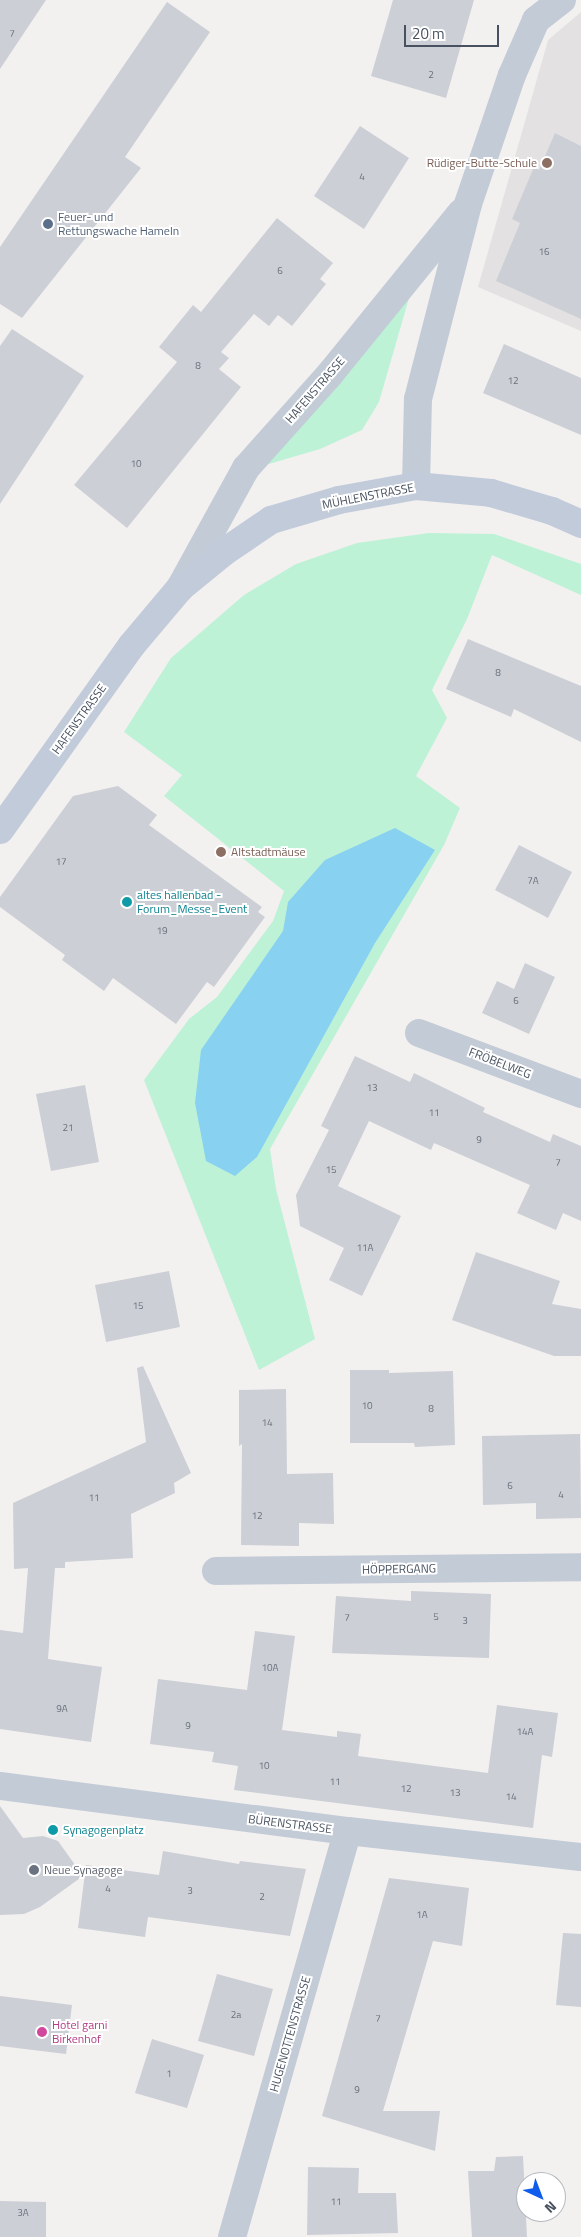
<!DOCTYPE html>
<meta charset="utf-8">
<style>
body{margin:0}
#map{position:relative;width:581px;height:2237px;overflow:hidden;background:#f3f0f0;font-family:"Titillium Web",sans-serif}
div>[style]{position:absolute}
.education>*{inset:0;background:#e4e1e2}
.green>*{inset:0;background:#bdf2d6}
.water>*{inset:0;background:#88d1f1}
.building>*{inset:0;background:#cccfd5}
.minor>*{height:28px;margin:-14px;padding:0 14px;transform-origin:14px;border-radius:14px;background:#c3cbd6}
.secondary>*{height:28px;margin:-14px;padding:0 14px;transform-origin:14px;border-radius:14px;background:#c2cbda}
.dots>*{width:14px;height:14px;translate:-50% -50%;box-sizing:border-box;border:2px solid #fff;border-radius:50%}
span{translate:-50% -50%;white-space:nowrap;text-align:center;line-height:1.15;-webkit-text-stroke:4px #fff;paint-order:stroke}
.number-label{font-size:10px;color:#68707c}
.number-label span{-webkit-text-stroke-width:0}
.education-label{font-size:12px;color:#785e54}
.right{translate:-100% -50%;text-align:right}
.left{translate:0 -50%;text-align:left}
.service-label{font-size:12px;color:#4e5e75}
.street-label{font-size:12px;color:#47515f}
.culture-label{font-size:12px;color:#0d838f}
.worship-label{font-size:12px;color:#5b616d}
.hotel-label{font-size:12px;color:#b23c85}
.north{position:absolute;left:516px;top:2172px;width:50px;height:50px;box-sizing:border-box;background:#fff;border:1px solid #b5b9bf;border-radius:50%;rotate:137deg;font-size:14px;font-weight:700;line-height:20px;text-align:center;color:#47515f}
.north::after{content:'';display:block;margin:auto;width:18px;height:22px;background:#105ced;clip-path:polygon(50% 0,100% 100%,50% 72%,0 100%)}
.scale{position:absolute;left:404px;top:25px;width:95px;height:22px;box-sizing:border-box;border:2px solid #47515f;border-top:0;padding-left:6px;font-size:15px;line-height:18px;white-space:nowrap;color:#47515f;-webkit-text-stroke:4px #fff;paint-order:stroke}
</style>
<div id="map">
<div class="education">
<i style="clip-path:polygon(581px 12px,581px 331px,478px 287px,548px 40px)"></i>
</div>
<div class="green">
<i style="clip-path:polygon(409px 298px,379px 402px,362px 430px,320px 449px,262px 466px)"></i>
<i style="clip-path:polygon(429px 533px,494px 534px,581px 564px,581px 595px,492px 555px,467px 619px,432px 690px,447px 718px,416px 776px,460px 808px,444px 845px,270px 1149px,276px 1189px,315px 1339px,259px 1370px,144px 1080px,189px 1019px,217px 997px,273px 921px,284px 891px,164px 796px,182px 775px,124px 732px,171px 658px,244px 595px,296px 564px,357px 543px)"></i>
</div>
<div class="water">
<i style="clip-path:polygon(395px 828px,435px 850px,375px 943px,257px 1157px,235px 1176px,206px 1161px,195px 1103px,201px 1050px,283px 931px,288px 902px,325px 860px)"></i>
</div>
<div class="building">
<i style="clip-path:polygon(0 0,46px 0,0 69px)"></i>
<i style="clip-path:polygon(393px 0,474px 0,446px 98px,371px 76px)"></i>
<i style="clip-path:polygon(167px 2px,210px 32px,125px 157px,141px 168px,22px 318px,0 304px,0 247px)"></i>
<i style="clip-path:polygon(360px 126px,409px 158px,364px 229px,314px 196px)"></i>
<i style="clip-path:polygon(555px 133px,581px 146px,581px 319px,496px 281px,520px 223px,512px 219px,534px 167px,539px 170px)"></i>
<i style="clip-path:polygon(277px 218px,333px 263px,320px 279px,326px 284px,292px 326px,278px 315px,269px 326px,254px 314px,221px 352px,229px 358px,219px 369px,241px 387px,127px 528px,74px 485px,177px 362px,159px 347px,193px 305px,201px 312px)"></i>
<i style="clip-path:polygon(12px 329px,84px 376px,0 504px,0 346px)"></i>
<i style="clip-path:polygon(504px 344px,581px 378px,581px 435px,483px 393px)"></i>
<i style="clip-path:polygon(468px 639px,581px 686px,581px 742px,514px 709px,511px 717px,446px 689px)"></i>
<i style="clip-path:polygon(118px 786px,157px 815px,149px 825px,262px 907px,258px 912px,265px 917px,214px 987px,207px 982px,176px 1024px,113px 978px,104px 991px,62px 960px,65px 955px,0 907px,0 897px,73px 796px)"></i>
<i style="clip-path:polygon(519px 845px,572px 872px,548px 918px,495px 890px)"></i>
<i style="clip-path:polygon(525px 963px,555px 977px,529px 1034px,482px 1013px,497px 981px,514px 989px)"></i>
<i style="clip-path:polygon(355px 1056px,410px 1082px,414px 1073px,485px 1108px,483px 1112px,550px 1142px,553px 1134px,581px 1146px,581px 1221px,563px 1213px,556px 1230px,517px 1213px,530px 1185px,434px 1143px,431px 1150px,369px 1121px,338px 1186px,401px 1216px,362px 1296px,329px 1280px,344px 1248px,300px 1226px,296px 1195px,329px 1130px,321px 1126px)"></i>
<i style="clip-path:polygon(85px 1085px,99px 1162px,51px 1171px,36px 1094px)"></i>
<i style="clip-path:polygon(476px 1252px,560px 1281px,552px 1304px,581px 1309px,581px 1356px,554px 1356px,452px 1320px)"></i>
<i style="clip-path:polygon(169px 1271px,180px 1327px,106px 1342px,95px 1285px)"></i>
<i style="clip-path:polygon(143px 1366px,191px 1473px,174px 1483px,175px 1493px,131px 1514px,133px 1558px,65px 1562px,65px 1568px,55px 1568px,48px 1659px,102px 1667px,91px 1742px,0 1729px,0 1630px,23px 1633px,28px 1568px,14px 1569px,13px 1503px,146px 1442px,137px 1368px)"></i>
<i style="clip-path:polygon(350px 1370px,389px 1370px,389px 1373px,453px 1371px,455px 1445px,415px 1447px,414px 1443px,350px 1443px)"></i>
<i style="clip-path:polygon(286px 1389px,287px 1474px,333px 1473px,334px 1524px,299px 1523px,299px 1546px,241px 1545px,242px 1444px,239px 1446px,239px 1390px)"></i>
<i style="clip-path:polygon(580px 1434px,581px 1518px,536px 1519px,536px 1503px,483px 1505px,482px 1436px)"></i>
<i style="clip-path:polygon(411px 1591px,491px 1594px,489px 1658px,332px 1653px,336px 1596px,411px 1601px)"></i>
<i style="clip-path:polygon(255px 1631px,295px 1636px,282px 1730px,337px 1737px,337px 1731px,361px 1734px,358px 1756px,488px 1773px,497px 1705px,558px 1713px,552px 1757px,542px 1755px,533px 1828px,234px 1790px,238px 1766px,212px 1762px,214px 1752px,150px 1744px,158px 1679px,247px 1690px)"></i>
<i style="clip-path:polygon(0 1806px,23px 1838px,43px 1836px,58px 1841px,83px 1876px,40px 1907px,24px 1914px,0 1915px)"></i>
<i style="clip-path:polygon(163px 1851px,239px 1864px,240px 1861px,306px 1869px,290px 1936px,148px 1917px,145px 1937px,78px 1928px,86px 1865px,159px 1875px)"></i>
<i style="clip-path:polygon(389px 1878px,469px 1888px,462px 1946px,433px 1941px,383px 2111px,440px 2111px,435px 2151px,322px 2116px)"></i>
<i style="clip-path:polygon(563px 1933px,581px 1934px,581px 2007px,556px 2005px)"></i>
<i style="clip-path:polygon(217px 1974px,273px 1989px,254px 2056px,198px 2041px)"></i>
<i style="clip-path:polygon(0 1996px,72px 2005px,66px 2054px,0 2046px)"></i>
<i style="clip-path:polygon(152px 2039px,204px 2055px,187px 2108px,135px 2093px)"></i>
<i style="clip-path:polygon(523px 2156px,527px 2237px,472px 2237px,468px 2171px,494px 2171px,496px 2157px)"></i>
<i style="clip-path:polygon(308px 2167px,359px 2168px,358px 2193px,396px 2193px,398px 2233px,307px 2235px)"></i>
<i style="clip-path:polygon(0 2201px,46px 2202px,46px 2237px,0 2237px)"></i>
</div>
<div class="minor">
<i style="left:416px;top:486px;width:87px;rotate:-88.7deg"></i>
<i style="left:418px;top:399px;width:201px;rotate:-75.6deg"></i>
<i style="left:468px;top:204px;width:136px;rotate:-71.2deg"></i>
<i style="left:512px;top:75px;width:60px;rotate:-66.4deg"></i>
<i style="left:536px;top:20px;width:33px;rotate:-38deg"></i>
<i style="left:180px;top:588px;width:137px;rotate:-61.2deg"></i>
<i style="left:246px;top:468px;width:126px;rotate:-48.2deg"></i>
<i style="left:330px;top:374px;width:208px;rotate:-50.9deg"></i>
<i style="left:419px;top:1033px;width:173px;rotate:20.6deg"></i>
<i style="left:216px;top:1571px;width:365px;rotate:-0.6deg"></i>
<i style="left:0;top:1786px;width:351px;rotate:7.4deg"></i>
<i style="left:348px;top:1831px;width:234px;rotate:6.4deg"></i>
<i style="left:232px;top:2237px;width:422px;rotate:-74.1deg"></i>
</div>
<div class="secondary">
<i style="left:0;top:830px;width:227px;rotate:-54.5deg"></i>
<i style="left:132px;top:645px;width:75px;rotate:-49.9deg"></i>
<i style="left:180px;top:588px;width:57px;rotate:-39.3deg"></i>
<i style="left:224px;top:552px;width:57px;rotate:-34.2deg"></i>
<i style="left:271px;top:520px;width:71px;rotate:-16.4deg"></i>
<i style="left:339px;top:500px;width:78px;rotate:-10.3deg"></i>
<i style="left:416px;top:486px;width:75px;rotate:5.3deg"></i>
<i style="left:491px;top:493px;width:64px;rotate:16.4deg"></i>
<i style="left:552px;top:511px;width:32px;rotate:24deg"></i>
</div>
<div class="dots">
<i style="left:547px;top:163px;background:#8d6e63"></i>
<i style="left:48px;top:224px;background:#5c6f8a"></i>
<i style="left:221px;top:852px;background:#8d6e63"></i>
<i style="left:127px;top:902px;background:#0f9aa8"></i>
<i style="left:53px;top:1830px;background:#0f9aa8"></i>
<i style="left:34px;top:1870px;background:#6b7280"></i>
<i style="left:42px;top:2032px;background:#d1479c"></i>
</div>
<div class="number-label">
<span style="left:12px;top:34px">7</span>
<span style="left:431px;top:75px">2</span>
<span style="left:362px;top:177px">4</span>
<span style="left:544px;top:252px">16</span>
<span style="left:280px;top:271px">6</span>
<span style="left:198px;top:366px">8</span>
<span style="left:513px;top:381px">12</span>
<span style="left:136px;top:464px">10</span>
<span style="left:498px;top:673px">8</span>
<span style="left:61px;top:862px">17</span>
<span style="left:533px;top:881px">7A</span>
<span style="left:162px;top:931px">19</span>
<span style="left:516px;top:1001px">6</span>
<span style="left:372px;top:1088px">13</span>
<span style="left:434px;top:1113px">11</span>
<span style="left:68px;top:1128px">21</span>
<span style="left:479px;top:1140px">9</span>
<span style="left:558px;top:1163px">7</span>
<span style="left:331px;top:1170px">15</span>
<span style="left:365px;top:1248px">11A</span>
<span style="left:138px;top:1306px">15</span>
<span style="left:367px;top:1406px">10</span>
<span style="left:431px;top:1409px">8</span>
<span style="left:267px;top:1423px">14</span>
<span style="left:510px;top:1486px">6</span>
<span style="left:561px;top:1495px">4</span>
<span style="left:94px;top:1498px">11</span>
<span style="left:257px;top:1516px">12</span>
<span style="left:436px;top:1617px">5</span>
<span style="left:347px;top:1618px">7</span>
<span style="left:465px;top:1621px">3</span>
<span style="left:270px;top:1668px">10A</span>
<span style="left:62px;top:1709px">9A</span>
<span style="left:188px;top:1726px">9</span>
<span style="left:525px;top:1732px">14A</span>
<span style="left:264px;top:1766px">10</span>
<span style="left:335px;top:1782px">11</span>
<span style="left:406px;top:1789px">12</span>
<span style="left:455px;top:1793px">13</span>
<span style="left:511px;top:1797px">14</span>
<span style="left:108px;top:1889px">4</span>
<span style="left:190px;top:1891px">3</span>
<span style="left:262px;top:1897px">2</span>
<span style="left:422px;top:1915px">1A</span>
<span style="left:236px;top:2015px">2a</span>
<span style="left:378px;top:2019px">7</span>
<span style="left:169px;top:2074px">1</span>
<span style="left:357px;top:2090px">9</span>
<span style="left:336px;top:2202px">11</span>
<span style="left:23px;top:2213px">3A</span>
</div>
<div class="education-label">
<span class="right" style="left:537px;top:163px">Rüdiger-Butte-Schule</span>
<span class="left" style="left:231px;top:852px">Altstadtmäuse</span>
</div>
<div class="service-label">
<span class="left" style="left:58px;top:224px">Feuer- und<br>Rettungswache Hameln</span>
</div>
<div class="street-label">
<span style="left:315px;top:390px;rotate:-49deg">HAFENSTRASSE</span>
<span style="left:368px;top:496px;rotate:-11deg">MÜHLENSTRASSE</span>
<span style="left:79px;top:719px;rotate:-54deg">HAFENSTRASSE</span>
<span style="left:500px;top:1063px;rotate:21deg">FRÖBELWEG</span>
<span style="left:399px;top:1569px;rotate:-1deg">HÖPPERGANG</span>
<span style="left:290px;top:1824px;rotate:7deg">BÜRENSTRASSE</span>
<span style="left:290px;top:2034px;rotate:-74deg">HUGENOTTENSTRASSE</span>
</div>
<div class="culture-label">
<span class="left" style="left:137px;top:902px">altes hallenbad -<br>Forum_Messe_Event</span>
<span class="left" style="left:63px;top:1830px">Synagogenplatz</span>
</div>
<div class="worship-label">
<span class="left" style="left:44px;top:1870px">Neue Synagoge</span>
</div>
<div class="hotel-label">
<span class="left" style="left:52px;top:2032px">Hotel garni<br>Birkenhof</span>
</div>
<div class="north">N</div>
<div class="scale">20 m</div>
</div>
